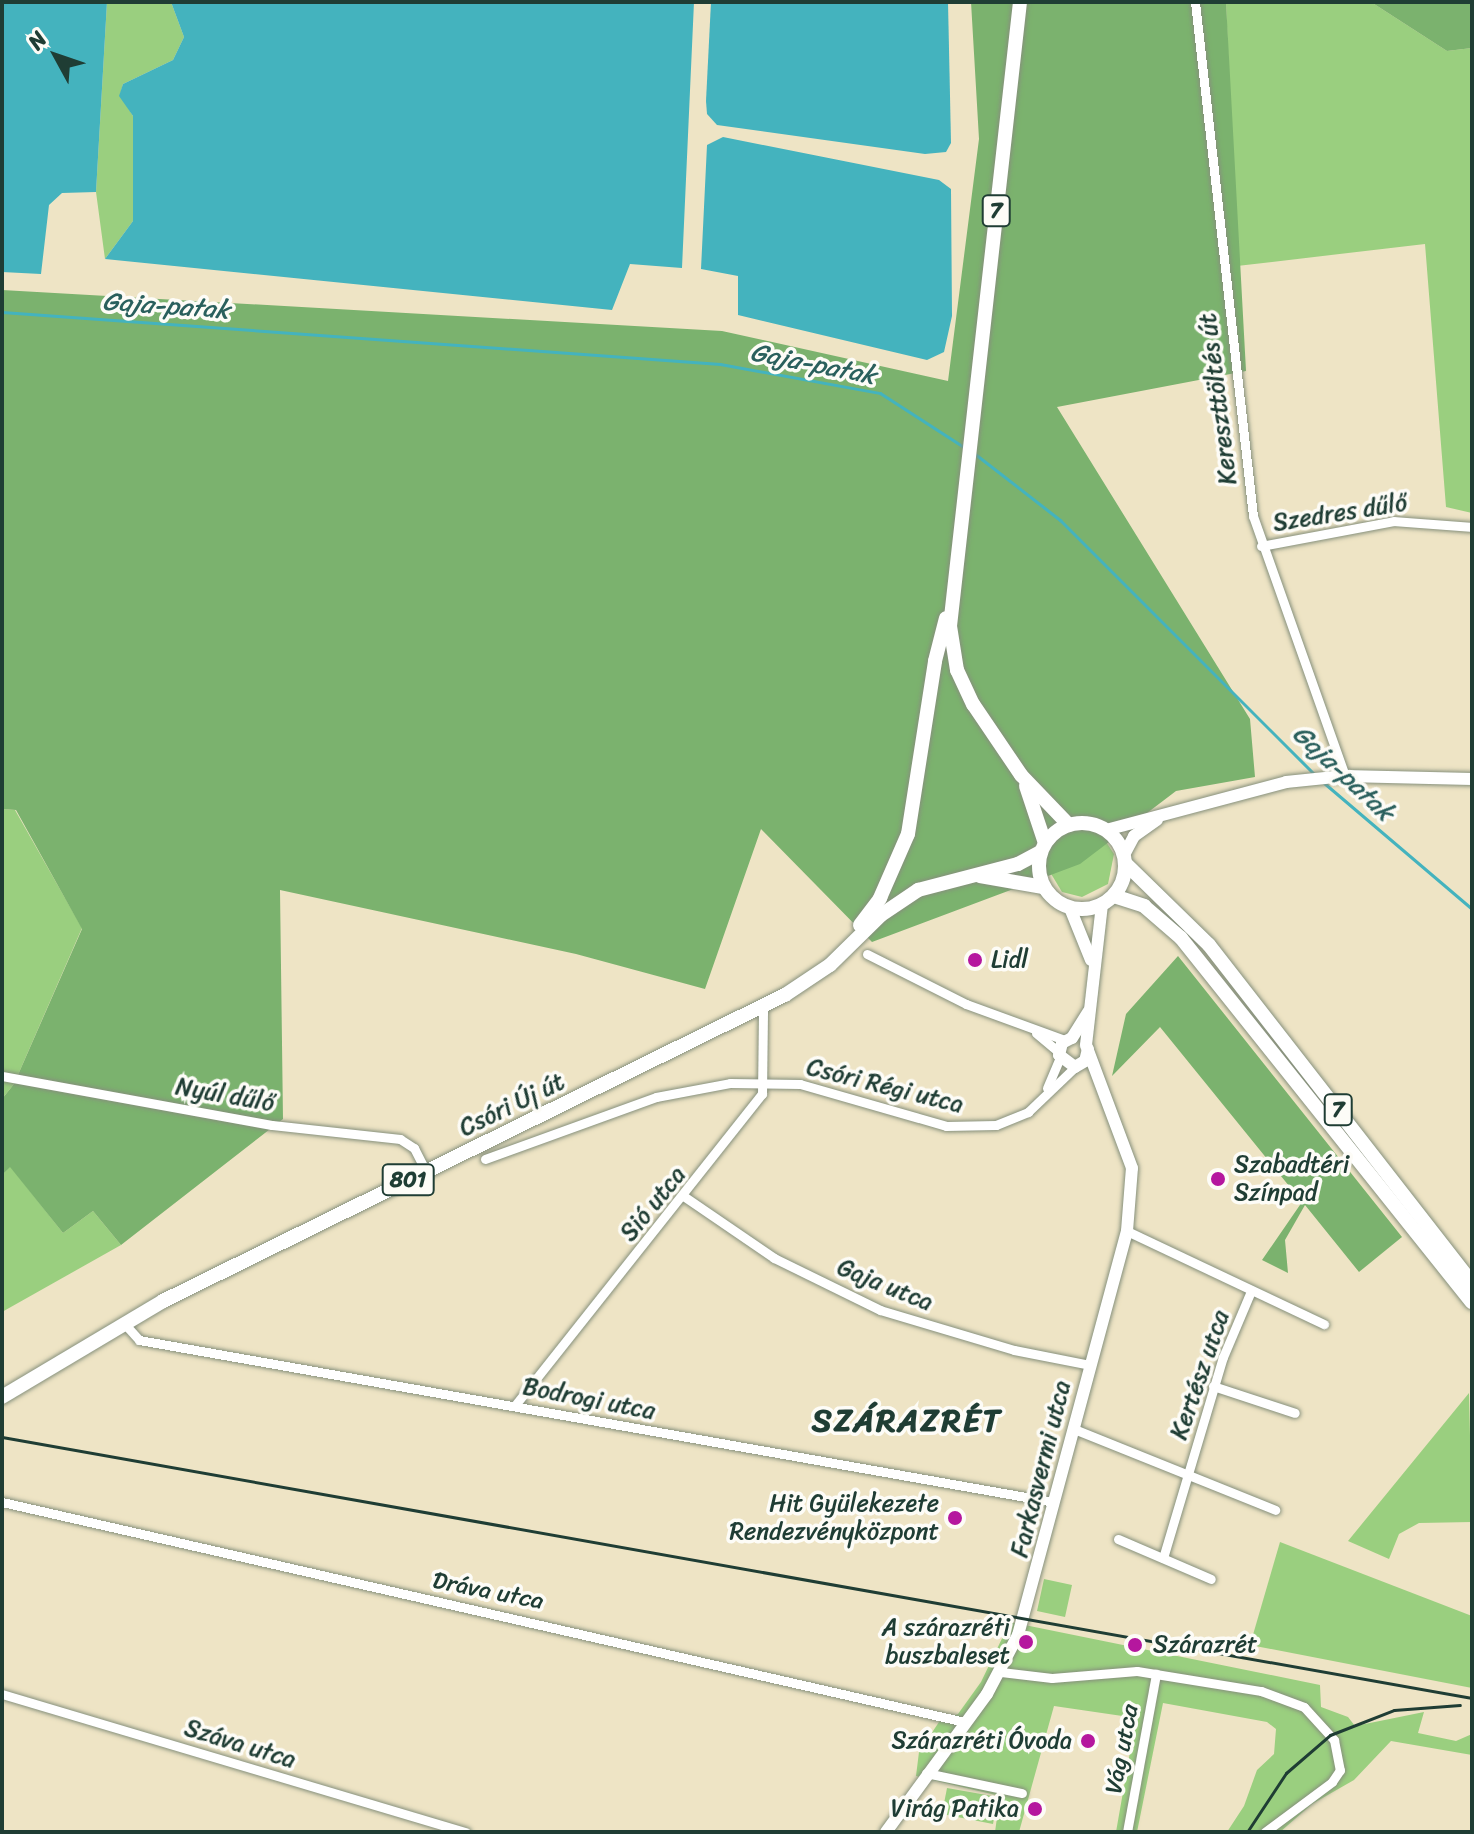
<!DOCTYPE html>
<meta charset="utf-8">
<style>
body{margin:0}
#map{position:relative;width:1474px;height:1834px;overflow:hidden;background:#eee4c5;font-family:Sriracha,sans-serif}
div>[style]{position:absolute}
.green>*{inset:0;background:#9acf7f}
.forest>*{inset:0;background:#7bb26e}
.water>*{inset:0;background:#44b3be}
.stream>*{height:3px;margin:-1.5px;padding:0 1.5px;transform-origin:1.5px;border-radius:1.5px;background:#44b3be}
.roads{filter:drop-shadow(0 0 2px #86907c) drop-shadow(0 0 2px #86907c)}
.street>*{height:9px;margin:-4.5px;padding:0 4.5px;transform-origin:4.5px;border-radius:4.5px;background:#fff}
.secondary>*{height:12px;margin:-6px;padding:0 6px;transform-origin:6px;border-radius:6px;background:#fff}
.primary>*{height:14px;margin:-7px;padding:0 7px;transform-origin:7px;border-radius:7px;background:#fff}
.primary>.ring{margin:-7px;padding:0;box-sizing:content-box;background:none;border:14px solid #fff;border-radius:50%}
.rail>*{height:3px;margin:-1.5px;padding:0 1.5px;transform-origin:1.5px;border-radius:1.5px;background:#1f3d34}
.dots>*{width:22px;height:22px;translate:-50% -50%;box-sizing:border-box;border:4px solid #fdfcf7;border-radius:50%}
span{translate:-50% -50%;white-space:nowrap;text-align:center;line-height:1.15;-webkit-text-stroke:7px #fdfcf7;paint-order:stroke}
.shield-label span{padding:2px 6px;background:#fdfcf7;border:2px solid;border-radius:6px;-webkit-text-stroke-width:0}
.shield-label{font-size:22px;color:#1f3d34;font-weight:700}
.street-label{font-size:24px;color:#1f3d34}
.poi-label{font-size:24px;color:#1f3d34}
.left{translate:0 -50%;text-align:left}
.right{translate:-100% -50%;text-align:right}
.water-label{font-size:26px;color:#2a605d;font-style:italic}
.district-label{font-size:32px;color:#1f3d34;font-weight:700;letter-spacing:2px}
.frame{position:absolute;inset:0;border:4px solid #1f3d34;pointer-events:none}
.north{position:absolute;left:16px;top:16px;width:80px;height:80px;-webkit-text-stroke:6px #fdfcf7;paint-order:stroke;rotate:310deg;font-size:22px;font-weight:700;line-height:32px;text-align:center;color:#1f3d34}
.north::after{content:'';display:block;margin:auto;width:28px;height:36px;background:#1f3d34;clip-path:polygon(50% 0,100% 100%,50% 72%,0 100%)}
</style>
<div id="map">
<div class="green">
<i style="clip-path:polygon(107px 2px,171px 2px,184px 37px,173px 60px,123px 84px,120px 95px,133px 116px,133px 221px,105px 259px,96px 192px)"></i>
<i style="clip-path:polygon(1226px 2px,1371px 2px,1447px 51px,1472px 48px,1472px 513px,1446px 507px,1425px 244px,1237px 266px)"></i>
<i style="clip-path:polygon(2px 809px,15px 810px,82px 928px,14px 1084px,2px 1099px)"></i>
<i style="clip-path:polygon(1103px 837px,1114px 854px,1108px 884px,1082px 897px,1062px 892px,1047px 867px)"></i>
<i style="clip-path:polygon(10px 1166px,63px 1233px,93px 1211px,121px 1245px,2px 1312px,2px 1175px)"></i>
<i style="clip-path:polygon(1469px 1393px,1472px 1522px,1419px 1523px,1399px 1534px,1389px 1559px,1348px 1541px)"></i>
<i style="clip-path:polygon(1280px 1542px,1472px 1616px,1472px 1688px,1250px 1645px)"></i>
<i style="clip-path:polygon(1044px 1579px,1072px 1585px,1065px 1617px,1037px 1611px)"></i>
<i style="clip-path:polygon(1010px 1622px,1320px 1685px,1321px 1707px,1348px 1717px,1355px 1726px,1424px 1712px,1418px 1733px,1456px 1741px,1472px 1734px,1472px 1755px,1391px 1741px,1354px 1780px,1312px 1804px,1280px 1832px,1227px 1832px,1244px 1806px,1257px 1770px,1274px 1754px,1276px 1729px,1267px 1722px,1163px 1703px,1137px 1832px,1116px 1832px,1136px 1718px,1054px 1706px,1019px 1832px,995px 1832px,1000px 1796px,916px 1776px,919px 1752px,939px 1722px,958px 1714px,981px 1682px)"></i>
<i style="clip-path:polygon(947px 1788px,998px 1797px,993px 1824px,942px 1814px)"></i>
</div>
<div class="forest">
<i style="clip-path:polygon(971px 2px,1226px 2px,1246px 371px,1057px 407px,1250px 719px,1255px 777px,1176px 791px,1080px 864px,872px 942px,761px 829px,705px 989px,576px 954px,280px 890px,283px 1119px,121px 1245px,93px 1211px,63px 1233px,10px 1167px,2px 1175px,2px 1099px,14px 1084px,82px 929px,16px 810px,2px 809px,2px 290px,722px 331px,948px 381px,979px 139px)"></i>
<i style="clip-path:polygon(1371px 2px,1472px 2px,1472px 48px,1447px 51px)"></i>
<i style="clip-path:polygon(1178px 956px,1402px 1237px,1359px 1272px,1305px 1205px,1285px 1240px,1288px 1273px,1262px 1260px,1302px 1202px,1160px 1027px,1112px 1076px,1126px 1014px)"></i>
</div>
<div class="water">
<i style="clip-path:polygon(2px 2px,107px 2px,96px 192px,62px 193px,49px 205px,41px 274px,2px 272px)"></i>
<i style="clip-path:polygon(171px 2px,694px 2px,682px 268px,630px 264px,612px 310px,105px 259px,133px 221px,133px 116px,119px 96px,123px 84px,173px 60px,184px 37px)"></i>
<i style="clip-path:polygon(711px 2px,948px 2px,951px 143px,946px 152px,925px 154px,717px 125px,707px 114px,706px 101px)"></i>
<i style="clip-path:polygon(723px 137px,939px 180px,951px 189px,952px 316px,944px 352px,927px 360px,738px 315px,738px 276px,701px 269px,707px 145px)"></i>
</div>
<div class="stream">
<i style="left:2px;top:312px;width:720px;rotate:4.14deg"></i>
<i style="left:720px;top:364px;width:163px;rotate:10.3deg"></i>
<i style="left:880px;top:393px;width:101px;rotate:32.9deg"></i>
<i style="left:975px;top:454px;width:108px;rotate:37.8deg"></i>
<i style="left:1060px;top:520px;width:361px;rotate:45deg"></i>
<i style="left:1324px;top:783px;width:194px;rotate:40.4deg"></i>
</div>
<div class="roads">
<div class="street">
<i style="left:1195px;top:2px;width:517px;rotate:83.56deg"></i>
<i style="left:1253px;top:516px;width:276px;rotate:70.5deg"></i>
<i style="left:1261px;top:546px;width:135px;rotate:-10.6deg"></i>
<i style="left:1394px;top:521px;width:78px;rotate:4.4deg"></i>
<i style="left:867px;top:954px;width:111px;rotate:26.8deg"></i>
<i style="left:966px;top:1004px;width:105px;rotate:20deg"></i>
<i style="left:1036px;top:1033px;width:30px;rotate:40deg"></i>
<i style="left:2px;top:1076px;width:274px;rotate:10.3deg"></i>
<i style="left:272px;top:1125px;width:129px;rotate:6.2deg"></i>
<i style="left:400px;top:1139px;width:17px;rotate:33deg"></i>
<i style="left:414px;top:1148px;width:27px;rotate:63deg"></i>
<i style="left:1047px;top:1088px;width:33px;rotate:-67deg"></i>
<i style="left:485px;top:1159px;width:182px;rotate:-19.9deg"></i>
<i style="left:656px;top:1097px;width:75px;rotate:-10.7deg"></i>
<i style="left:730px;top:1083px;width:70px;rotate:0.8deg"></i>
<i style="left:800px;top:1084px;width:152px;rotate:16deg"></i>
<i style="left:946px;top:1126px;width:50px;rotate:-1.1deg"></i>
<i style="left:996px;top:1125px;width:35px;rotate:-22deg"></i>
<i style="left:1028px;top:1112px;width:65px;rotate:-43.8deg"></i>
<i style="left:685px;top:1197px;width:108px;rotate:34.4deg"></i>
<i style="left:774px;top:1258px;width:118px;rotate:26.1deg"></i>
<i style="left:880px;top:1310px;width:140px;rotate:16.6deg"></i>
<i style="left:1014px;top:1350px;width:77px;rotate:11.2deg"></i>
<i style="left:1127px;top:1231px;width:218px;rotate:25.3deg"></i>
<i style="left:123px;top:1322px;width:24px;rotate:48deg"></i>
<i style="left:139px;top:1340px;width:929px;rotate:10.04deg"></i>
<i style="left:1213px;top:1386px;width:86px;rotate:18.2deg"></i>
<i style="left:516px;top:1404px;width:396px;rotate:-51.6deg"></i>
<i style="left:762px;top:1094px;width:88px;rotate:-89.3deg"></i>
<i style="left:1074px;top:1429px;width:217px;rotate:21.9deg"></i>
<i style="left:2px;top:1502px;width:988px;rotate:12.87deg"></i>
<i style="left:1118px;top:1539px;width:101px;rotate:23.3deg"></i>
<i style="left:1163px;top:1558px;width:210px;rotate:-73.4deg"></i>
<i style="left:1223px;top:1357px;width:72px;rotate:-67deg"></i>
<i style="left:1001px;top:1672px;width:51px;rotate:6.7deg"></i>
<i style="left:1052px;top:1678px;width:85px;rotate:-4.7deg"></i>
<i style="left:1137px;top:1671px;width:126px;rotate:9.2deg"></i>
<i style="left:1261px;top:1691px;width:46px;rotate:20.4deg"></i>
<i style="left:1304px;top:1707px;width:45px;rotate:47.7deg"></i>
<i style="left:1334px;top:1740px;width:31px;rotate:79deg"></i>
<i style="left:1340px;top:1770px;width:14px;rotate:124deg"></i>
<i style="left:1332px;top:1782px;width:84px;rotate:143.3deg"></i>
<i style="left:2px;top:1694px;width:484px;rotate:16.6deg"></i>
<i style="left:926px;top:1773px;width:98px;rotate:11.8deg"></i>
<i style="left:1127px;top:1832px;width:161px;rotate:-79.6deg"></i>
</div>
<div class="secondary">
<i style="left:1106px;top:830px;width:186px;rotate:-14.9deg"></i>
<i style="left:1286px;top:782px;width:59px;rotate:-5.8deg"></i>
<i style="left:1345px;top:776px;width:127px;rotate:1.4deg"></i>
<i style="left:1124px;top:855px;width:21px;rotate:-62deg"></i>
<i style="left:1134px;top:836px;width:28px;rotate:-35deg"></i>
<i style="left:1070px;top:908px;width:56px;rotate:68deg"></i>
<i style="left:1088px;top:1049px;width:12px;rotate:104deg"></i>
<i style="left:1085px;top:1061px;width:12px;rotate:149deg"></i>
<i style="left:1075px;top:1067px;width:20px;rotate:-143deg"></i>
<i style="left:1059px;top:1055px;width:12px;rotate:-76deg"></i>
<i style="left:1062px;top:1043px;width:11px;rotate:-27deg"></i>
<i style="left:1072px;top:1038px;width:31px;rotate:-58deg"></i>
<i style="left:886px;top:1832px;width:171px;rotate:-53.8deg"></i>
<i style="left:987px;top:1694px;width:67px;rotate:-62.3deg"></i>
<i style="left:1018px;top:1635px;width:418px;rotate:-74.9deg"></i>
<i style="left:1127px;top:1231px;width:63px;rotate:-85.5deg"></i>
<i style="left:1132px;top:1168px;width:131px;rotate:-110.5deg"></i>
<i style="left:1086px;top:1045px;width:141px;rotate:-83.5deg"></i>
</div>
<div class="primary">
<i style="left:1020px;top:2px;width:628px;rotate:96.4deg"></i>
<i style="left:950px;top:626px;width:45px;rotate:81deg"></i>
<i style="left:957px;top:670px;width:38px;rotate:65deg"></i>
<i style="left:973px;top:704px;width:86px;rotate:55.9deg"></i>
<i style="left:1021px;top:775px;width:69px;rotate:46.2deg"></i>
<i style="left:1026px;top:786px;width:60px;rotate:71.6deg"></i>
<i class="ring" style="left:1039px;top:823px;width:72px;height:72px"></i>
<i style="left:1126px;top:864px;width:116px;rotate:44.3deg"></i>
<i style="left:1209px;top:945px;width:428px;rotate:52.1deg"></i>
<i style="left:980px;top:876px;width:64px;rotate:9.9deg"></i>
<i style="left:1114px;top:896px;width:32px;rotate:18deg"></i>
<i style="left:1144px;top:906px;width:49px;rotate:40.9deg"></i>
<i style="left:1181px;top:938px;width:466px;rotate:51.4deg"></i>
<i style="left:860px;top:925px;width:34px;rotate:-53deg"></i>
<i style="left:880px;top:898px;width:70px;rotate:-66.4deg"></i>
<i style="left:908px;top:834px;width:175px;rotate:-81.1deg"></i>
<i style="left:935px;top:661px;width:44px;rotate:-75.7deg"></i>
<i style="left:2px;top:1397px;width:187px;rotate:-30.8deg"></i>
<i style="left:163px;top:1301px;width:693px;rotate:-26.2deg"></i>
<i style="left:785px;top:995px;width:54px;rotate:-33.7deg"></i>
<i style="left:830px;top:965px;width:71px;rotate:-44.4deg"></i>
<i style="left:881px;top:915px;width:45px;rotate:-34deg"></i>
<i style="left:918px;top:890px;width:103px;rotate:-14.6deg"></i>
<i style="left:1018px;top:864px;width:26px;rotate:-28deg"></i>
</div>
</div>
<div class="rail">
<i style="left:2px;top:1437px;width:1493px;rotate:10.07deg"></i>
<i style="left:1247px;top:1832px;width:71px;rotate:-56.5deg"></i>
<i style="left:1286px;top:1773px;width:58px;rotate:-40.8deg"></i>
<i style="left:1330px;top:1735px;width:69px;rotate:-21.3deg"></i>
<i style="left:1394px;top:1710px;width:66px;rotate:-4.3deg"></i>
</div>
<div class="dots">
<i style="left:975px;top:960px;background:#b5179e"></i>
<i style="left:1218px;top:1179px;background:#b5179e"></i>
<i style="left:955px;top:1518px;background:#b5179e"></i>
<i style="left:1026px;top:1642px;background:#b5179e"></i>
<i style="left:1135px;top:1645px;background:#b5179e"></i>
<i style="left:1088px;top:1741px;background:#b5179e"></i>
<i style="left:1035px;top:1809px;background:#b5179e"></i>
</div>
<div class="shield-label">
<span style="left:996px;top:211px">7</span>
<span style="left:1338px;top:1110px">7</span>
<span style="left:408px;top:1180px">801</span>
</div>
<div class="street-label">
<span style="left:1218px;top:399px;rotate:-97deg">Kereszttöltés út</span>
<span style="left:1340px;top:513px;rotate:-9deg">Szedres dűlő</span>
<span style="left:885px;top:1086px;rotate:14deg">Csóri Régi utca</span>
<span style="left:225px;top:1095px;rotate:10deg">Nyúl dűlő</span>
<span style="left:512px;top:1105px;rotate:-26deg">Csóri Új út</span>
<span style="left:653px;top:1204px;rotate:-51deg">Sió utca</span>
<span style="left:885px;top:1285px;rotate:22deg">Gaja utca</span>
<span style="left:1200px;top:1375px;rotate:-71deg">Kertész utca</span>
<span style="left:589px;top:1399px;rotate:11deg">Bodrogi utca</span>
<span style="left:1041px;top:1469px;rotate:-76deg">Farkasvermi utca</span>
<span style="left:488px;top:1591px;rotate:11deg">Dráva utca</span>
<span style="left:240px;top:1744px;rotate:17deg">Száva utca</span>
<span style="left:1122px;top:1749px;rotate:-79deg">Vág utca</span>
</div>
<div class="poi-label">
<span class="left" style="left:991px;top:960px">Lidl</span>
<span class="left" style="left:1234px;top:1179px">Szabadtéri<br>Színpad</span>
<span class="right" style="left:939px;top:1518px">Hit Gyülekezete<br>Rendezvényközpont</span>
<span class="right" style="left:1010px;top:1642px">A szárazréti<br>buszbaleset</span>
<span class="left" style="left:1153px;top:1645px">Szárazrét</span>
<span class="right" style="left:1072px;top:1741px">Szárazréti Óvoda</span>
<span class="right" style="left:1019px;top:1809px">Virág Patika</span>
</div>
<div class="water-label">
<span style="left:166px;top:306px;rotate:4deg">Gaja-patak</span>
<span style="left:813px;top:364px;rotate:11deg">Gaja-patak</span>
<span style="left:1343px;top:773px;rotate:43deg">Gaja-patak</span>
</div>
<div class="district-label">
<span style="left:907px;top:1421px">SZÁRAZRÉT</span>
</div>
<div class="frame"></div>
<div class="north">N</div>
</div>
